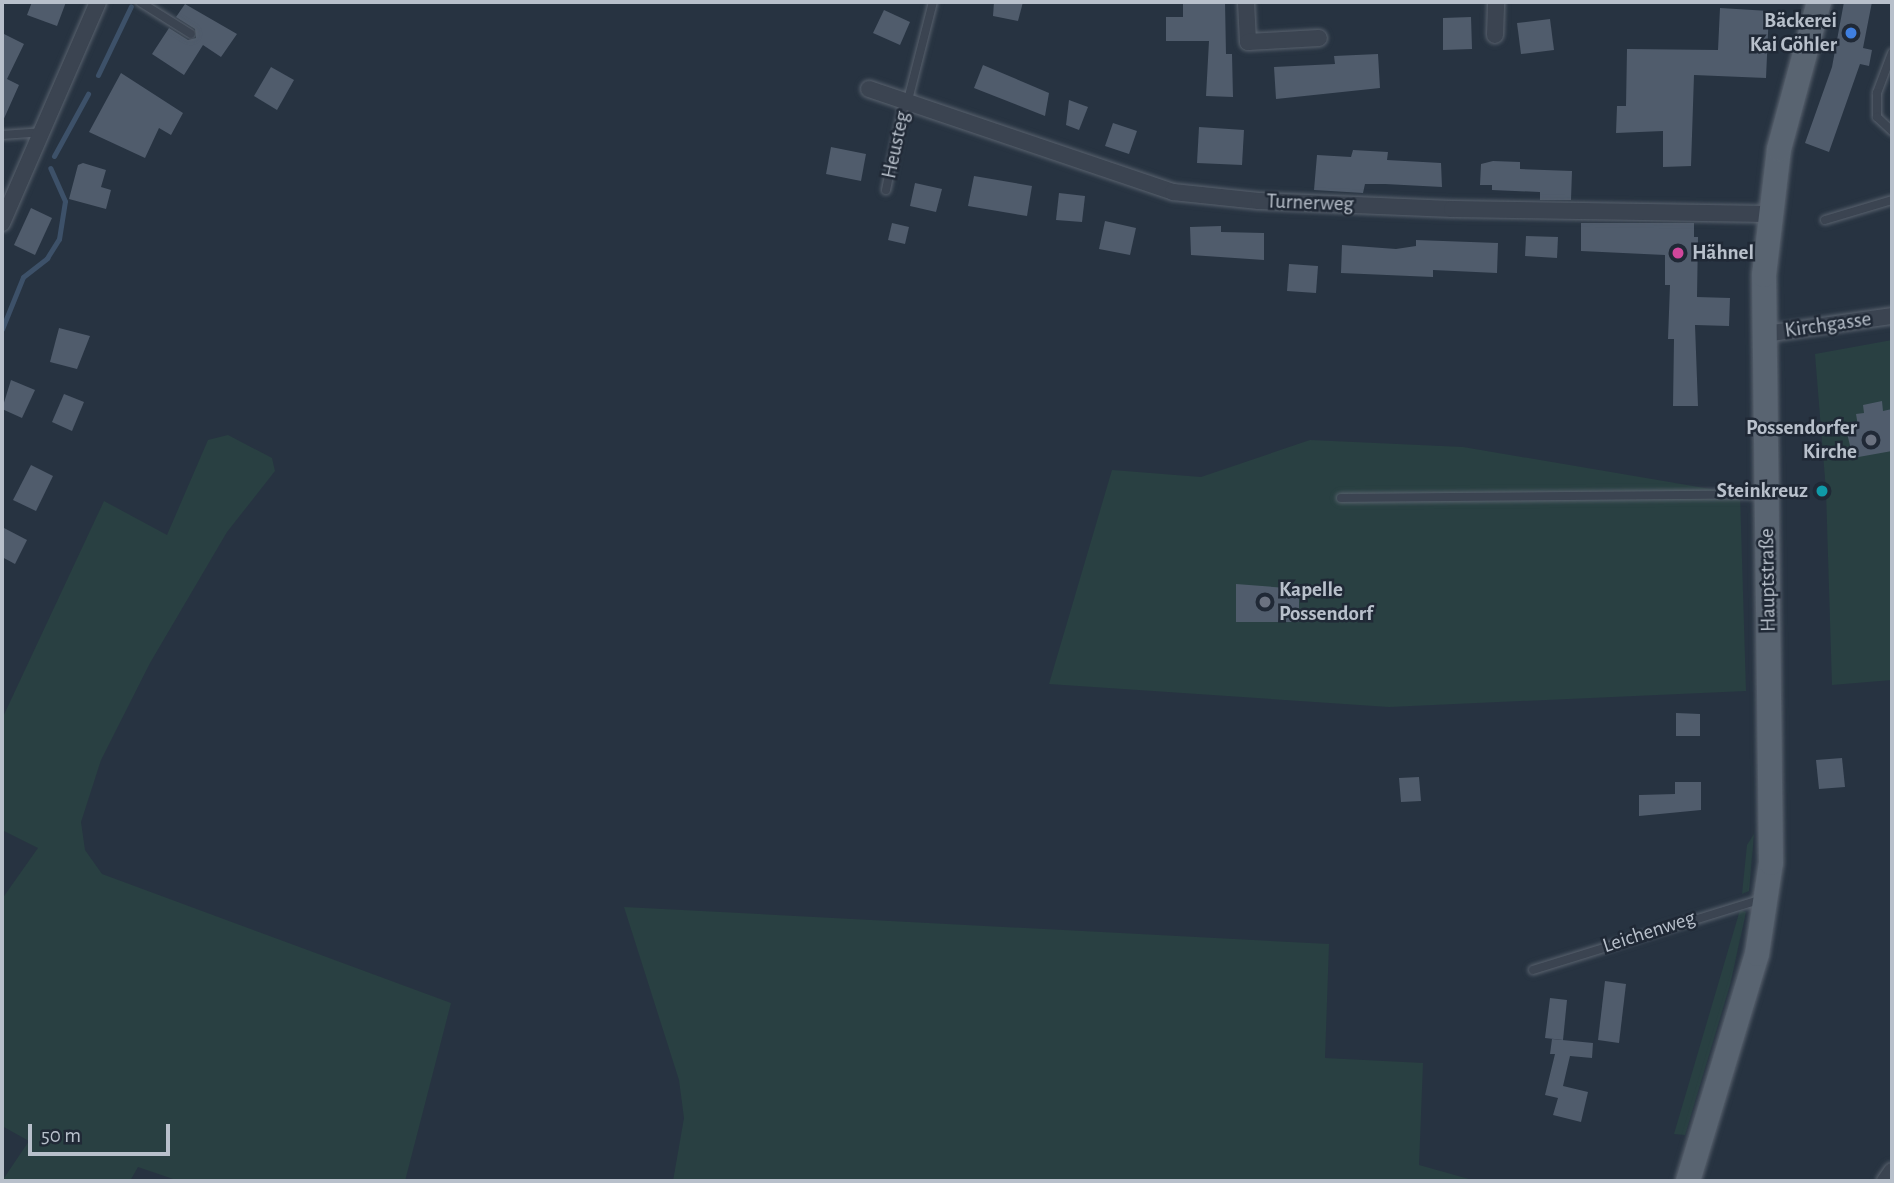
<!DOCTYPE html>
<meta charset="utf-8">
<style>
body{margin:0}
#map{position:relative;width:1894px;height:1183px;overflow:hidden;background:#273341;font-family:"Alegreya Sans",sans-serif}
div>[style]{position:absolute}
.green>*{inset:0;background:#294042}
.stream>*{height:5px;margin:-2.5px;padding:0 2.5px;transform-origin:2.5px;border-radius:2.5px;background:#3d5169}
.building>*{inset:0;background:#505c6c}
.roads{filter:drop-shadow(0 0 2px #59626e) drop-shadow(0 0 2px #59626e)}
.service>*{height:8px;margin:-4px;padding:0 4px;transform-origin:4px;border-radius:4px;background:#3b4451}
.minor>*{height:16px;margin:-8px;padding:0 8px;transform-origin:8px;border-radius:8px;background:#3b4451}
.primary>*{height:24px;margin:-12px;padding:0 12px;transform-origin:12px;border-radius:12px;background:#596471}
.dots>*{width:19px;height:19px;translate:-50% -50%;box-sizing:border-box;border:4px solid #202936;border-radius:50%}
span{translate:-50% -50%;white-space:nowrap;text-align:center;line-height:1.15;-webkit-text-stroke:5px #202936;paint-order:stroke}
.poi-label{font-size:21px;color:#b8c0cb;font-weight:700}
.right{translate:-100% -50%;text-align:right}
.left{translate:0 -50%;text-align:left}
.street-label{font-size:21px;color:#b8c0cb}
.frame{position:absolute;inset:0;border:4px solid #b8c0cb;pointer-events:none}
.scale{position:absolute;left:28px;top:1124px;width:142px;height:32px;box-sizing:border-box;border:4px solid #b8c0cb;border-top:0;padding-left:9px;font-size:21px;line-height:24px;white-space:nowrap;color:#b8c0cb;-webkit-text-stroke:5px #202936;paint-order:stroke}
</style>
<div id="map">
<div class="green">
<i style="clip-path:polygon(1892px 340px,1892px 680px,1832px 685px,1826px 491px,1815px 354px)"></i>
<i style="clip-path:polygon(228px 435px,272px 458px,275px 471px,227px 532px,150px 663px,101px 760px,81px 822px,85px 850px,102px 874px,451px 1003px,405px 1181px,179px 1181px,138px 1167px,130px 1181px,2px 1181px,29px 1141px,2px 1126px,2px 899px,38px 848px,2px 830px,2px 719px,104px 501px,167px 535px,208px 440px)"></i>
<i style="clip-path:polygon(1310px 440px,1463px 447px,1740px 494px,1746px 691px,1389px 707px,1049px 684px,1112px 470px,1201px 477px)"></i>
<i style="clip-path:polygon(1754px 834px,1749px 891px,1742px 894px,1747px 845px)"></i>
<i style="clip-path:polygon(624px 907px,1329px 944px,1325px 1058px,1423px 1063px,1419px 1165px,1476px 1181px,673px 1181px,684px 1118px,679px 1080px)"></i>
<i style="clip-path:polygon(1740px 910px,1746px 912px,1730px 985px,1685px 1135px,1674px 1134px)"></i>
</div>
<div class="stream">
<i style="left:98px;top:75px;width:76px;rotate:-64.4deg"></i>
<i style="left:54px;top:156px;width:71px;rotate:-61.3deg"></i>
<i style="left:2px;top:329px;width:56px;rotate:-68deg"></i>
<i style="left:23px;top:277px;width:31px;rotate:-38deg"></i>
<i style="left:47px;top:258px;width:22px;rotate:-58deg"></i>
<i style="left:59px;top:239px;width:38px;rotate:-81deg"></i>
<i style="left:65px;top:201px;width:36px;rotate:-114deg"></i>
</div>
<div class="building">
<i style="clip-path:polygon(32px 2px,66px 2px,57px 26px,27px 15px)"></i>
<i style="clip-path:polygon(994px 2px,1023px 2px,1018px 21px,993px 16px)"></i>
<i style="clip-path:polygon(1183px 2px,1225px 2px,1226px 54px,1232px 54px,1233px 97px,1206px 96px,1209px 41px,1166px 41px,1166px 17px,1183px 17px)"></i>
<i style="clip-path:polygon(1844px 2px,1872px 2px,1863px 48px,1872px 50px,1869px 66px,1860px 64px,1829px 152px,1805px 143px,1832px 67px)"></i>
<i style="clip-path:polygon(185px 4px,237px 34px,221px 57px,203px 45px,184px 75px,152px 54px,169px 28px,188px 40px,196px 38px,195px 29px,176px 17px)"></i>
<i style="clip-path:polygon(1720px 8px,1769px 11px,1766px 78px,1694px 75px,1691px 166px,1663px 167px,1663px 131px,1616px 133px,1617px 106px,1626px 106px,1627px 49px,1718px 50px)"></i>
<i style="clip-path:polygon(884px 10px,910px 22px,900px 45px,873px 33px)"></i>
<i style="clip-path:polygon(1471px 17px,1472px 49px,1443px 50px,1443px 18px)"></i>
<i style="clip-path:polygon(1550px 19px,1554px 50px,1521px 54px,1517px 23px)"></i>
<i style="clip-path:polygon(2px 33px,24px 44px,7px 79px,19px 85px,2px 123px)"></i>
<i style="clip-path:polygon(1378px 54px,1380px 88px,1276px 99px,1274px 67px,1335px 64px,1334px 56px)"></i>
<i style="clip-path:polygon(983px 65px,1049px 93px,1045px 116px,974px 88px)"></i>
<i style="clip-path:polygon(271px 67px,294px 80px,277px 110px,254px 96px)"></i>
<i style="clip-path:polygon(121px 73px,183px 113px,171px 135px,159px 128px,145px 158px,89px 132px)"></i>
<i style="clip-path:polygon(1069px 100px,1088px 107px,1079px 130px,1066px 125px)"></i>
<i style="clip-path:polygon(1113px 123px,1137px 131px,1129px 154px,1105px 146px)"></i>
<i style="clip-path:polygon(1199px 127px,1244px 130px,1242px 165px,1197px 163px)"></i>
<i style="clip-path:polygon(831px 147px,866px 154px,861px 181px,826px 174px)"></i>
<i style="clip-path:polygon(1353px 150px,1388px 152px,1387px 160px,1441px 163px,1442px 187px,1385px 184px,1365px 184px,1363px 193px,1314px 190px,1317px 155px,1351px 157px)"></i>
<i style="clip-path:polygon(1493px 161px,1520px 162px,1520px 169px,1572px 171px,1571px 200px,1540px 200px,1540px 192px,1492px 190px,1492px 185px,1480px 185px,1481px 164px)"></i>
<i style="clip-path:polygon(83px 163px,106px 170px,101px 187px,111px 190px,106px 209px,69px 199px,78px 165px)"></i>
<i style="clip-path:polygon(974px 176px,1032px 186px,1027px 216px,968px 206px)"></i>
<i style="clip-path:polygon(915px 183px,942px 189px,936px 212px,910px 206px)"></i>
<i style="clip-path:polygon(1059px 193px,1085px 196px,1082px 222px,1056px 220px)"></i>
<i style="clip-path:polygon(31px 208px,52px 218px,35px 255px,14px 245px)"></i>
<i style="clip-path:polygon(1105px 221px,1136px 228px,1130px 255px,1099px 249px)"></i>
<i style="clip-path:polygon(892px 223px,909px 227px,905px 244px,888px 240px)"></i>
<i style="clip-path:polygon(1581px 223px,1694px 223px,1694px 237px,1698px 237px,1697px 297px,1730px 298px,1729px 326px,1695px 325px,1698px 406px,1673px 406px,1674px 339px,1668px 339px,1670px 285px,1665px 285px,1665px 255px,1581px 251px)"></i>
<i style="clip-path:polygon(1221px 226px,1221px 232px,1264px 233px,1264px 260px,1191px 255px,1190px 227px)"></i>
<i style="clip-path:polygon(1526px 236px,1558px 237px,1557px 258px,1525px 256px)"></i>
<i style="clip-path:polygon(1416px 240px,1498px 243px,1497px 273px,1433px 270px,1433px 277px,1341px 273px,1342px 245px,1396px 249px,1416px 246px)"></i>
<i style="clip-path:polygon(1289px 264px,1318px 266px,1316px 293px,1287px 291px)"></i>
<i style="clip-path:polygon(59px 328px,90px 336px,77px 369px,50px 362px)"></i>
<i style="clip-path:polygon(11px 380px,35px 390px,22px 418px,2px 409px)"></i>
<i style="clip-path:polygon(64px 394px,84px 402px,72px 431px,52px 422px)"></i>
<i style="clip-path:polygon(1882px 401px,1883px 411px,1892px 409px,1892px 451px,1853px 458px,1846px 429px,1858px 426px,1856px 414px,1864px 413px,1863px 405px)"></i>
<i style="clip-path:polygon(31px 465px,53px 476px,36px 511px,13px 500px)"></i>
<i style="clip-path:polygon(2px 527px,27px 540px,15px 564px,2px 557px)"></i>
<i style="clip-path:polygon(1236px 584px,1299px 589px,1299px 622px,1236px 622px)"></i>
<i style="clip-path:polygon(1676px 713px,1700px 714px,1700px 736px,1676px 736px)"></i>
<i style="clip-path:polygon(1842px 758px,1845px 787px,1819px 789px,1816px 760px)"></i>
<i style="clip-path:polygon(1419px 777px,1421px 801px,1401px 802px,1399px 778px)"></i>
<i style="clip-path:polygon(1675px 782px,1701px 782px,1701px 810px,1639px 816px,1639px 795px,1675px 794px)"></i>
<i style="clip-path:polygon(1605px 981px,1626px 984px,1619px 1043px,1598px 1040px)"></i>
<i style="clip-path:polygon(1550px 998px,1567px 1000px,1563px 1040px,1545px 1038px)"></i>
<i style="clip-path:polygon(1552px 1039px,1593px 1043px,1592px 1058px,1570px 1056px,1563px 1086px,1588px 1092px,1581px 1122px,1553px 1115px,1558px 1098px,1545px 1095px,1555px 1054px,1550px 1054px)"></i>
</div>
<div class="roads">
<div class="service">
<i style="left:140px;top:2px;width:60px;rotate:32.1deg"></i>
<i style="left:1892px;top:53px;width:43px;rotate:110.6deg"></i>
<i style="left:1877px;top:93px;width:24px;rotate:90deg"></i>
<i style="left:1877px;top:117px;width:21px;rotate:43deg"></i>
<i style="left:908px;top:100px;width:101px;rotate:-75.7deg"></i>
<i style="left:2px;top:135px;width:39px;rotate:-4deg"></i>
<i style="left:886px;top:190px;width:93px;rotate:-78.2deg"></i>
<i style="left:1825px;top:220px;width:70px;rotate:-16.6deg"></i>
<i style="left:1341px;top:498px;width:424px;rotate:-0.5deg"></i>
<i style="left:1533px;top:970px;width:241px;rotate:-17.2deg"></i>
</div>
<div class="minor">
<i style="left:1246px;top:2px;width:40px;rotate:87.1deg"></i>
<i style="left:1248px;top:42px;width:71px;rotate:-3.2deg"></i>
<i style="left:1495px;top:35px;width:33px;rotate:-88deg"></i>
<i style="left:869px;top:89px;width:321px;rotate:18.7deg"></i>
<i style="left:1173px;top:192px;width:86px;rotate:6deg"></i>
<i style="left:1259px;top:201px;width:193px;rotate:2.4deg"></i>
<i style="left:1452px;top:209px;width:316px;rotate:0.9deg"></i>
<i style="left:2px;top:223px;width:241px;rotate:-66.5deg"></i>
<i style="left:1765px;top:334px;width:128px;rotate:-8.1deg"></i>
<i style="left:1885px;top:1181px;width:12px;rotate:-55deg"></i>
</div>
<div class="primary">
<i style="left:1688px;top:1181px;width:237px;rotate:-73.1deg"></i>
<i style="left:1757px;top:954px;width:92px;rotate:-81.3deg"></i>
<i style="left:1771px;top:863px;width:588px;rotate:-90.68deg"></i>
<i style="left:1764px;top:275px;width:127px;rotate:-83.2deg"></i>
<i style="left:1779px;top:149px;width:152px;rotate:-74.8deg"></i>
</div>
</div>
<div class="dots">
<i style="left:1851px;top:33px;background:#3f7fe0"></i>
<i style="left:1678px;top:253px;background:#d1479c"></i>
<i style="left:1871px;top:440px;background:#6b7280"></i>
<i style="left:1822px;top:491px;background:#0f9aa8"></i>
<i style="left:1265px;top:602px;background:#6b7280"></i>
</div>
<div class="poi-label">
<span class="right" style="left:1837px;top:33px">Bäckerei<br>Kai Göhler</span>
<span class="left" style="left:1692px;top:253px">Hähnel</span>
<span class="right" style="left:1857px;top:440px">Possendorfer<br>Kirche</span>
<span class="right" style="left:1808px;top:491px">Steinkreuz</span>
<span class="left" style="left:1279px;top:602px">Kapelle<br>Possendorf</span>
</div>
<div class="street-label">
<span style="left:896px;top:145px;rotate:-78deg">Heusteg</span>
<span style="left:1310px;top:203px;rotate:2deg">Turnerweg</span>
<span style="left:1828px;top:325px;rotate:-8deg">Kirchgasse</span>
<span style="left:1768px;top:580px;rotate:-91deg">Hauptstraße</span>
<span style="left:1649px;top:932px;rotate:-18deg">Leichenweg</span>
</div>
<div class="frame"></div>
<div class="scale">50 m</div>
</div>
